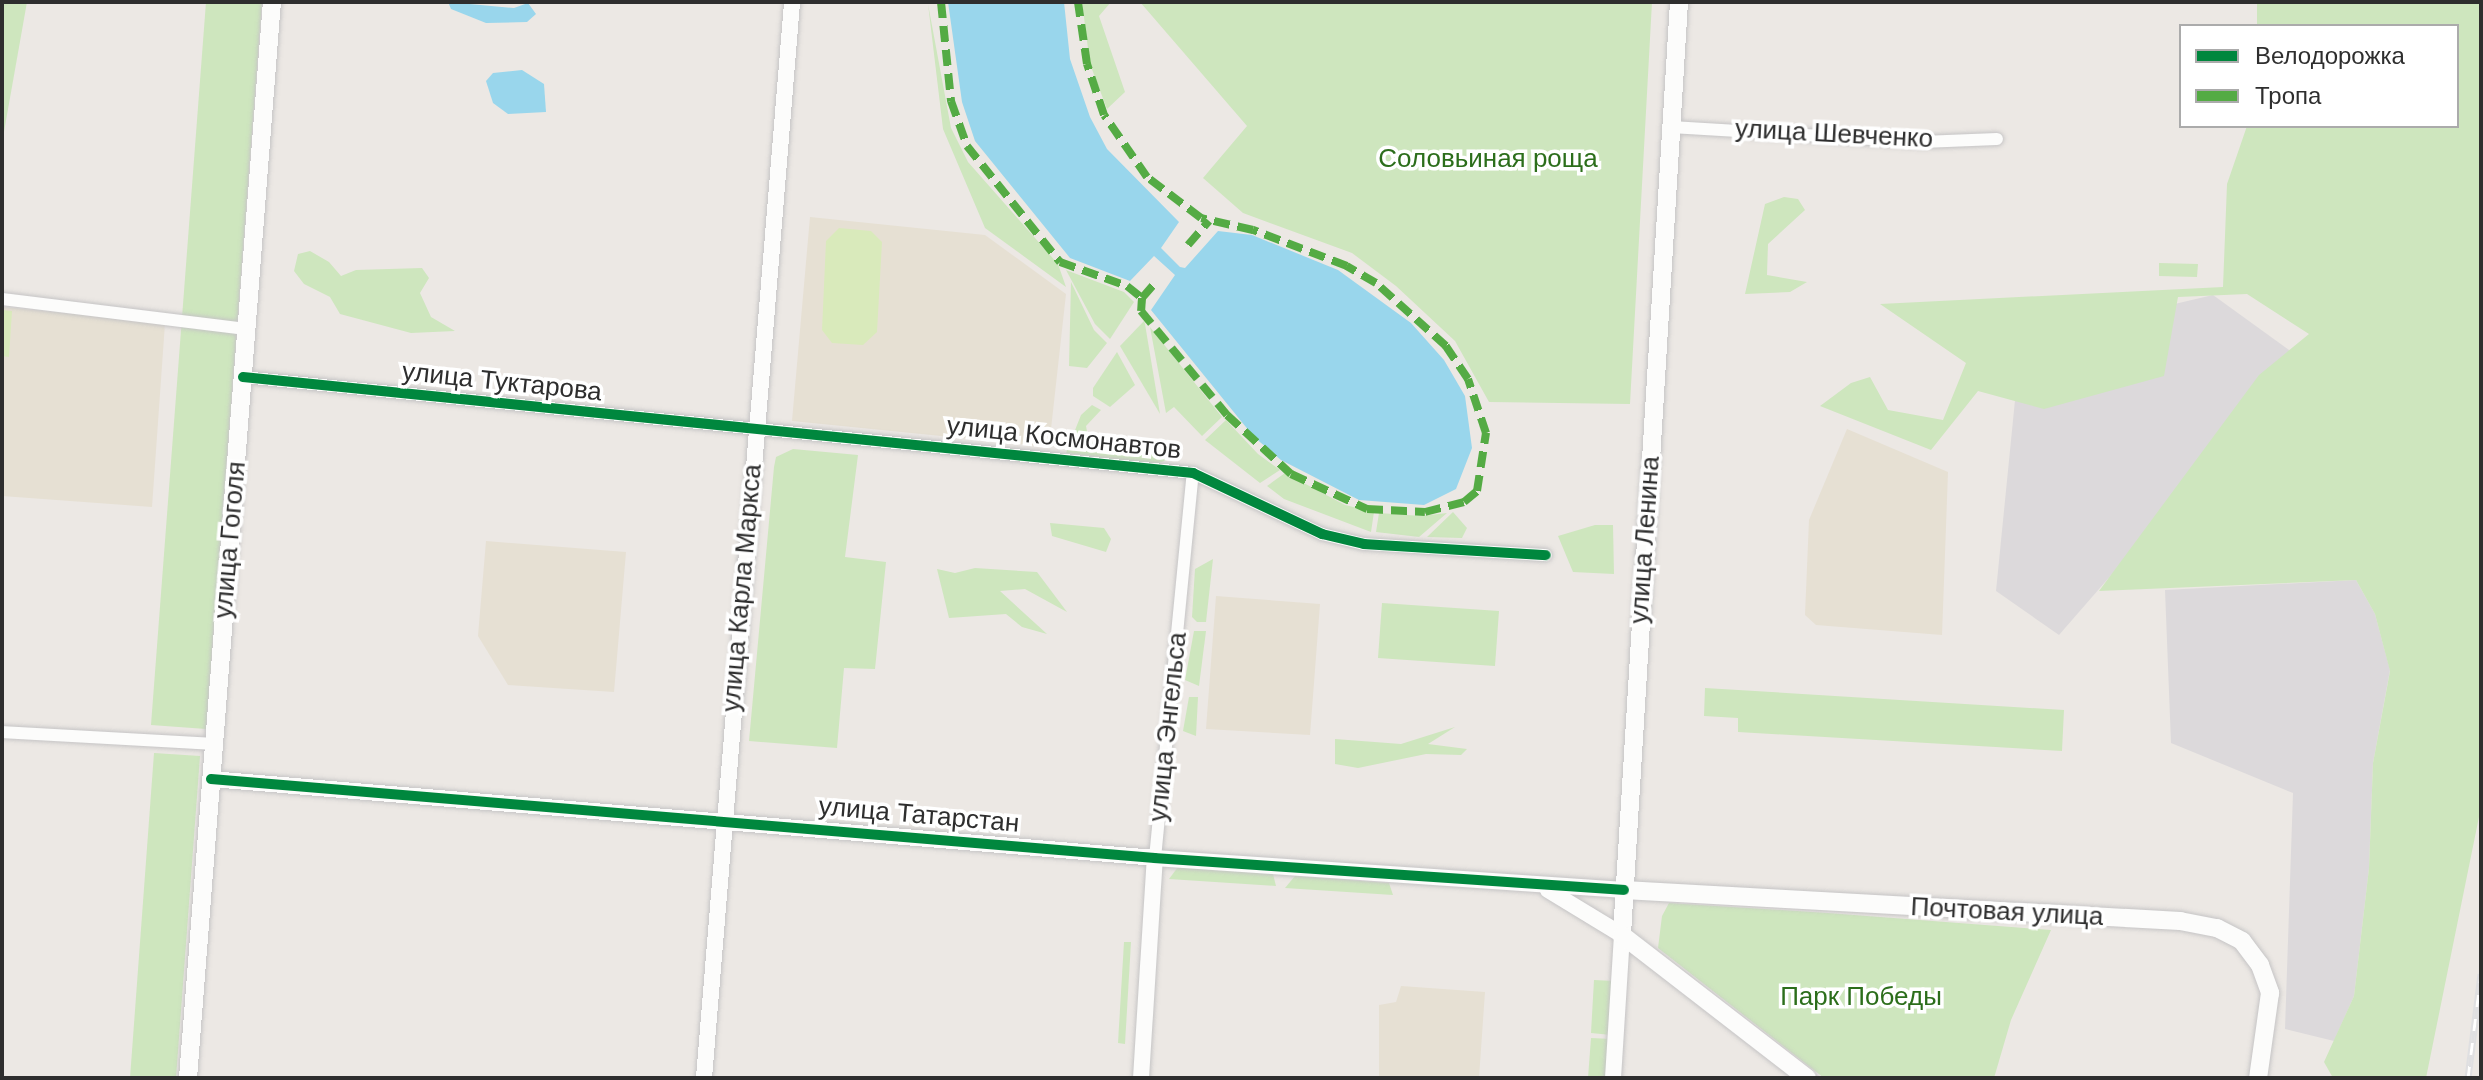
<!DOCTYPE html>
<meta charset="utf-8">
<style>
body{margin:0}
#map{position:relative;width:2483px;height:1080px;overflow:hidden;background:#ece8e4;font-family:Helvetica,sans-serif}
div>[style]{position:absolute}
.industrial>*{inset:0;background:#dcd9db}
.education>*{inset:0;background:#e6e0d3}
.green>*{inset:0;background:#cee6be}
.pitch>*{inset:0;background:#d9eabb}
.water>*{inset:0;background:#99d6ec}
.roads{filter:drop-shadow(0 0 2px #c5c4c5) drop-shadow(0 0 2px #c5c4c5)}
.minor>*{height:12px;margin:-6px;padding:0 6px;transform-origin:6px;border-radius:6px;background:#fcfcfb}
.tertiary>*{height:16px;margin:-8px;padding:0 8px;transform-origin:8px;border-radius:8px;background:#fcfcfb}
.secondary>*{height:18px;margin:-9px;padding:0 9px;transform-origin:9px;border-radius:9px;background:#fcfcfb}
.rail>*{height:7px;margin-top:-3.5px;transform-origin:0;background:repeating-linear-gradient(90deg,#fff 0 12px,#dfdfe1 0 24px);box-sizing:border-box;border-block:2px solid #dfdfe1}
.quiet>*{height:8px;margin-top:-4px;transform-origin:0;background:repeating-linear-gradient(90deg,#54ab44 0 16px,transparent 0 24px)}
.cycleway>*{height:10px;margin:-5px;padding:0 5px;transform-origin:5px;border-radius:5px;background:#00873e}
span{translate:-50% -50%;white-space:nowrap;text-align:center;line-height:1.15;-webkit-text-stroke:7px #fff;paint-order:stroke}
.street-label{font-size:26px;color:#2e2e2e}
.park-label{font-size:26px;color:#2c6e1b}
.frame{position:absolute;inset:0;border:4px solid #2e2e2e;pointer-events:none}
.legend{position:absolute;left:2179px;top:24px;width:280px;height:104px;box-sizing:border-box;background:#fff;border:2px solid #ababab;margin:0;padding:10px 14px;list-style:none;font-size:24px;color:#2e2e2e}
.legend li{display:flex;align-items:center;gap:16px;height:40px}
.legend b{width:40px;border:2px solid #ababab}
</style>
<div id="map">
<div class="industrial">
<i style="clip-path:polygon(2213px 295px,2300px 358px,2059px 635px,1996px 591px,2021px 340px)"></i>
<i style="clip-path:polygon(2356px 580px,2375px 614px,2390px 670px,2373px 763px,2369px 868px,2354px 996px,2334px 1041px,2285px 1029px,2293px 793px,2171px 743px,2165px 590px)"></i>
</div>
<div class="education">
<i style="clip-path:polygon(810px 217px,985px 235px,1066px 294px,1049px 447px,792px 421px)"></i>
<i style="clip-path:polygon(2px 307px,165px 323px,152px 507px,2px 496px)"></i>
<i style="clip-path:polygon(1847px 429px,1948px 472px,1942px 635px,1816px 625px,1805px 615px,1809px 520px)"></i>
<i style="clip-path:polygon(486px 541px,626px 552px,614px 692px,508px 685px,478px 636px)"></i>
<i style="clip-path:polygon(1216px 596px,1320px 604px,1310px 735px,1206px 729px)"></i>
<i style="clip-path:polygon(1401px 986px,1485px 992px,1479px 1078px,1379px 1078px,1379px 1005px,1396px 1002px)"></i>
</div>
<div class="green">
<i style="clip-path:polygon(2px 2px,27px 2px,2px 143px)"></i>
<i style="clip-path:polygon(206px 2px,262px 2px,206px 729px,151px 725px)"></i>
<i style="clip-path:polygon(1082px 2px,1111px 2px,1099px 16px,1125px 92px,1107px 109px,1090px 64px)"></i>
<i style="clip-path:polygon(1140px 2px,1652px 2px,1630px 404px,1489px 402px,1455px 341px,1396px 286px,1352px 253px,1243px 213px,1203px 178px,1247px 126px)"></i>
<i style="clip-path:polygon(2257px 2px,2481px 2px,2481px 807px,2426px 1078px,2333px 1078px,2324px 1062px,2354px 996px,2369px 868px,2373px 763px,2390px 671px,2375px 614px,2356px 580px,2099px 591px,2259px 375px,2309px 334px,2247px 294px,2178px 297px,2164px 376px,2044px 409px,1978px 391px,1931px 450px,1820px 406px,1851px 383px,1870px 377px,1888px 410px,1943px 420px,1966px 363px,1880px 304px,2223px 287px,2227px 184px,2247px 126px,2457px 126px,2457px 26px,2257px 26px)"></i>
<i style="clip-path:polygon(928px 4px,951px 128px,968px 162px,1058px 264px,1066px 287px,985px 228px,943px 129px)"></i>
<i style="clip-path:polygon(1784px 197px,1798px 199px,1805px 210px,1768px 244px,1767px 275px,1807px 282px,1790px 292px,1745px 294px,1765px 204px)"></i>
<i style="clip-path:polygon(310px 251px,329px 262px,341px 276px,356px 270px,422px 268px,429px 278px,420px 293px,431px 317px,455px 331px,411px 333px,340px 314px,330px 297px,304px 284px,294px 271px,298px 254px)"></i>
<i style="clip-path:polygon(2159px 263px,2198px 264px,2197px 277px,2159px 276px)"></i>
<i style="clip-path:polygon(1066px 270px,1124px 292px,1134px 302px,1110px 339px,1095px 324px)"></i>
<i style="clip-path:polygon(1071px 282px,1094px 330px,1107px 343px,1087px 368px,1069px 366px)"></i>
<i style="clip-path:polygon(1144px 321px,1145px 324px,1160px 414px,1120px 346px)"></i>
<i style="clip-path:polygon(1150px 327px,1222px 417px,1202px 436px,1174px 407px,1166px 413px)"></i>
<i style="clip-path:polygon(1117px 352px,1135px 385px,1110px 407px,1093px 396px,1093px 388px)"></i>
<i style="clip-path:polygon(1092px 405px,1101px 410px,1086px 426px,1089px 442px,1166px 453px,1167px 460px,1156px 464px,1066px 453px,1081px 415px)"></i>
<i style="clip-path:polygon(1226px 420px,1258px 454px,1280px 470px,1260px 483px,1205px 440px)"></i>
<i style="clip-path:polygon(793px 449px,858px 455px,845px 557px,886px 562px,875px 669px,844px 668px,837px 748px,749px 741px,774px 467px,776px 457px)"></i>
<i style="clip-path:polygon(1285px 473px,1345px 505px,1374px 512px,1371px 532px,1284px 499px,1267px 486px)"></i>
<i style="clip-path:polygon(1453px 512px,1467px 528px,1462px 538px,1427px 537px)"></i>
<i style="clip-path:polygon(1379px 513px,1421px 516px,1447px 513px,1419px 537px,1376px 532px)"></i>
<i style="clip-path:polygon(1050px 523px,1104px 528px,1111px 539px,1106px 552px,1052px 536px)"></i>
<i style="clip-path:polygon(1595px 525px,1613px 525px,1614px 574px,1573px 572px,1558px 536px)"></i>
<i style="clip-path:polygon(1213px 559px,1206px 622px,1197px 622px,1192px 617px,1195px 569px)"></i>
<i style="clip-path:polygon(975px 568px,1037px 572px,1067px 612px,1025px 589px,1000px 591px,1047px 634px,1022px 627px,1006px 614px,949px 618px,937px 569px,955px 573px)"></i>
<i style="clip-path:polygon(1382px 603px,1499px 611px,1495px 666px,1378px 658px)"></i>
<i style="clip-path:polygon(1194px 631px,1206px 631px,1199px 686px,1185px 680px)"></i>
<i style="clip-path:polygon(1705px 688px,2064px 710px,2062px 751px,1738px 732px,1738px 718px,1704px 716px)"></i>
<i style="clip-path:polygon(1189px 697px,1198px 697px,1196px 736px,1183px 731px)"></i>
<i style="clip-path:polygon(1455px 727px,1428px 744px,1467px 749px,1461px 755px,1426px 754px,1358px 768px,1335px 764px,1335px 739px,1401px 744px)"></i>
<i style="clip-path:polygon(154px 753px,200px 756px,176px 1078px,130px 1078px)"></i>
<i style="clip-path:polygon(1178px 867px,1273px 874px,1276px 886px,1169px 879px)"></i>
<i style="clip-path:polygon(1295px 876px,1389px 883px,1393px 895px,1285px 888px)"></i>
<i style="clip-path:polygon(1669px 903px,1828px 913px,2051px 930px,2011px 1020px,1994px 1078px,1824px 1078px,1658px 948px,1662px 916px)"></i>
<i style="clip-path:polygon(1124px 942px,1131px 942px,1125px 1044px,1118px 1043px)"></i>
<i style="clip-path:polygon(1594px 980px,1614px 981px,1611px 1035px,1591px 1033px)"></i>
<i style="clip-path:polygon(1591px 1038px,1612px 1039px,1609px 1078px,1588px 1078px)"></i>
</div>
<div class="pitch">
<i style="clip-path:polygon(839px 228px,871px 231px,882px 242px,877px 332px,863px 345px,832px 343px,822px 330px,826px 241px)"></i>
<i style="clip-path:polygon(2px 310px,12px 311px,9px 357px,2px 356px)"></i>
</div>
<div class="water">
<i style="clip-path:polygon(448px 2px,514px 8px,528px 3px,536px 14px,527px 22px,486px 23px,451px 9px)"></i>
<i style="clip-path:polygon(948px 2px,1064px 2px,1070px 59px,1090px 117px,1107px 149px,1179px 222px,1161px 248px,1180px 267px,1185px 268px,1218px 231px,1252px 235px,1338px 270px,1411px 323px,1444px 360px,1465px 396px,1472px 448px,1456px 489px,1424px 505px,1359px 500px,1281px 460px,1254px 437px,1151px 310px,1175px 275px,1154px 256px,1130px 281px,1070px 258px,975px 141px,962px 102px)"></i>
<i style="clip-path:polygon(522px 70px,544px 84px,546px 112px,508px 114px,493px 103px,486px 81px,493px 73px)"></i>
</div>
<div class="roads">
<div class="minor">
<i style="left:1671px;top:127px;width:251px;rotate:3.4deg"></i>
<i style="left:1922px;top:142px;width:75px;rotate:-2.3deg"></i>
<i style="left:2px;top:299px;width:246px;rotate:7deg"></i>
<i style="left:243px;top:377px;width:955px;rotate:5.77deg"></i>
<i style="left:1193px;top:473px;width:143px;rotate:25.3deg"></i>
<i style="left:1322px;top:534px;width:43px;rotate:13.4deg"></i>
<i style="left:1364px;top:544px;width:182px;rotate:3.5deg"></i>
<i style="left:2px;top:732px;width:212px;rotate:3.2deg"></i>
<i style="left:1155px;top:858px;width:387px;rotate:-84.4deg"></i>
</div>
<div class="tertiary">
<i style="left:211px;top:779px;width:947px;rotate:4.78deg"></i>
<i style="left:1155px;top:858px;width:470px;rotate:3.9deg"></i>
<i style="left:1548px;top:890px;width:87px;rotate:31.3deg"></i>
<i style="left:1622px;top:935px;width:143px;rotate:93.6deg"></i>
<i style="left:704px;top:1078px;width:1080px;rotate:-85.32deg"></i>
<i style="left:1141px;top:1078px;width:220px;rotate:-86.4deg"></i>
</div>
<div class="secondary">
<i style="left:1679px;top:2px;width:935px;rotate:93.5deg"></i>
<i style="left:1622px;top:935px;width:234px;rotate:37.7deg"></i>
<i style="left:1624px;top:890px;width:557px;rotate:3.19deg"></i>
<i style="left:2180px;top:921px;width:38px;rotate:11deg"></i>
<i style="left:2217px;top:928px;width:28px;rotate:27deg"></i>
<i style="left:2242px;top:941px;width:30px;rotate:53deg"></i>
<i style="left:2260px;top:965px;width:30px;rotate:70deg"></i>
<i style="left:2270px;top:993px;width:86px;rotate:98deg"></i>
<i style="left:188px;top:1078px;width:1079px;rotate:-85.54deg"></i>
</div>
</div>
<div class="rail">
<i style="left:2468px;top:1078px;width:105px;rotate:-82.9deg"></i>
</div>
<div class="quiet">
<i style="left:941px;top:2px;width:100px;rotate:84.2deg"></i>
<i style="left:951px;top:101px;width:48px;rotate:70.4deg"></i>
<i style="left:967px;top:146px;width:149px;rotate:51.3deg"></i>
<i style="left:1060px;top:262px;width:71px;rotate:19.7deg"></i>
<i style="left:1127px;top:286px;width:19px;rotate:39deg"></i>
<i style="left:1142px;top:298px;width:13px;rotate:94deg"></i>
<i style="left:1141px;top:311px;width:135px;rotate:50.4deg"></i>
<i style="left:1227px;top:415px;width:87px;rotate:42.7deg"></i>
<i style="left:1291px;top:474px;width:84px;rotate:24.7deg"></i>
<i style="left:1367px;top:509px;width:58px;rotate:3deg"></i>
<i style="left:1425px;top:512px;width:40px;rotate:-14.4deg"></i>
<i style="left:1464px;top:502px;width:17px;rotate:-40deg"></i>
<i style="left:1477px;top:491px;width:59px;rotate:-81.2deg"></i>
<i style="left:1486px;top:433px;width:57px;rotate:-108.4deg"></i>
<i style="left:1468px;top:379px;width:40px;rotate:-124deg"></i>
<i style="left:1446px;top:346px;width:94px;rotate:-138deg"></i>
<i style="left:1376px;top:283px;width:34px;rotate:-150deg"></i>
<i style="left:1347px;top:266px;width:101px;rotate:-159deg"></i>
<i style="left:1253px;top:230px;width:53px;rotate:-167deg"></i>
<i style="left:1201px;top:218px;width:68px;rotate:-142.8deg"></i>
<i style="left:1147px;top:177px;width:75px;rotate:-124.7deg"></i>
<i style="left:1104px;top:115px;width:54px;rotate:-108.4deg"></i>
<i style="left:1087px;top:64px;width:63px;rotate:-98.3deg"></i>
<i style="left:1188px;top:245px;width:32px;rotate:-49deg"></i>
<i style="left:1142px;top:298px;width:21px;rotate:-49deg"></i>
</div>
<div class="cycleway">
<i style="left:243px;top:377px;width:955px;rotate:5.77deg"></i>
<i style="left:1193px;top:473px;width:143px;rotate:25.3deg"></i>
<i style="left:1322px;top:534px;width:43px;rotate:13.4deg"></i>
<i style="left:1364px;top:544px;width:182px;rotate:3.5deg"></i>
<i style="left:211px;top:779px;width:947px;rotate:4.78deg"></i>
<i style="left:1155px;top:858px;width:470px;rotate:3.9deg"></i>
</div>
<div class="street-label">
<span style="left:1834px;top:134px;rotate:3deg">улица Шевченко</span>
<span style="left:502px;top:382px;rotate:6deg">улица Туктарова</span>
<span style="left:1064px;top:438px;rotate:6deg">улица Космонавтов</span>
<span style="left:230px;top:540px;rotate:-85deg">улица Гоголя</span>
<span style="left:1645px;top:540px;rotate:-86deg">улица Ленина</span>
<span style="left:742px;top:588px;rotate:-85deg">улица Карла Маркса</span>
<span style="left:1168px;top:727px;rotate:-84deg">улица Энгельса</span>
<span style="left:919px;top:815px;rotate:5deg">улица Татарстан</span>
<span style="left:2007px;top:912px;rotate:3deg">Почтовая улица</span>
</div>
<div class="park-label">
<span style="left:1488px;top:159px">Соловьиная роща</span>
<span style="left:1861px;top:997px">Парк Победы</span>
</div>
<div class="frame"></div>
<ul class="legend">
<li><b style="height:10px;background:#00873e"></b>Велодорожка</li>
<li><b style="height:10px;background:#54ab44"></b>Тропа</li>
</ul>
</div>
